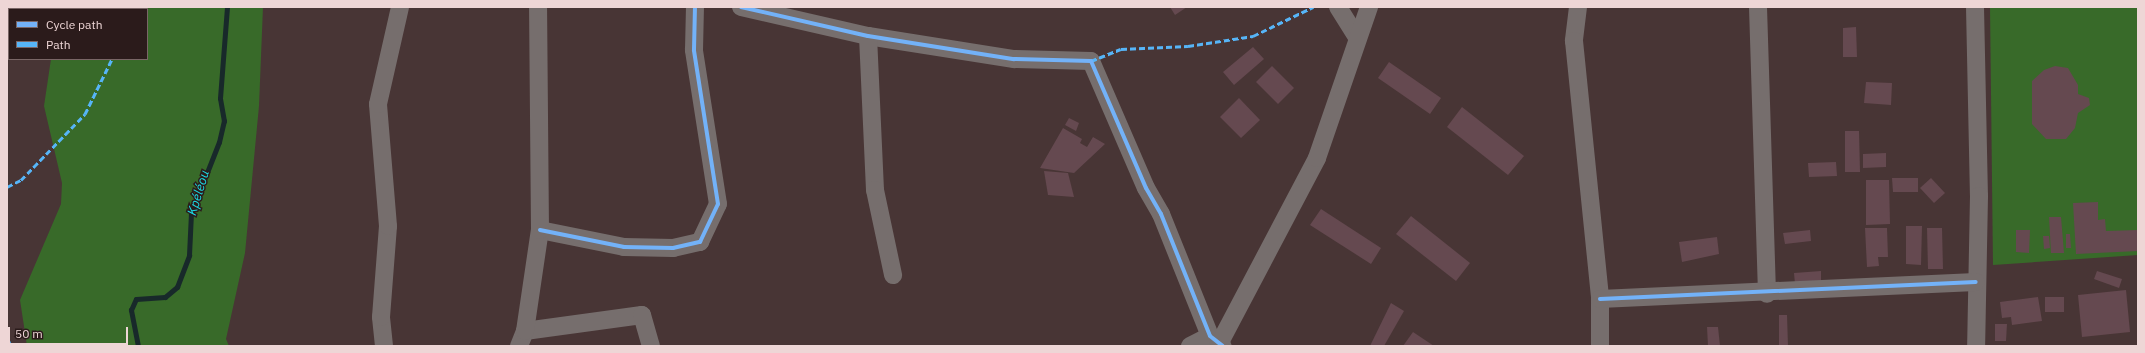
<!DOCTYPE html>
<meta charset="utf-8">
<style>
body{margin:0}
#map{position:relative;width:2145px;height:353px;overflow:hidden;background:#483535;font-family:"IBM Plex Sans",sans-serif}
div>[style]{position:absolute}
.green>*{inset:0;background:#386a29}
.stream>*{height:5px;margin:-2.5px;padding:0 2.5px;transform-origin:2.5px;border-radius:2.5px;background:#18292a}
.building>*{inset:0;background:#654950}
.minor>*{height:18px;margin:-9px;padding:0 9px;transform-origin:9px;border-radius:9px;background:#766e6d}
.quiet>*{height:3px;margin-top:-1.5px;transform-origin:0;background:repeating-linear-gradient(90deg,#56b5f8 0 6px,transparent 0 9px)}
.cycleway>*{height:4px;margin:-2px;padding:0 2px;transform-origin:2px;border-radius:2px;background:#73b2f8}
span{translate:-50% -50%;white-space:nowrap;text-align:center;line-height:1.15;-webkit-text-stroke:3px #2b1b1b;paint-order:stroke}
.water-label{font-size:13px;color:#1bdbe4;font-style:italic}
.frame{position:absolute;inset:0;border:8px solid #eed6d6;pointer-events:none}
.legend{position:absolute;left:8px;top:8px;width:140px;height:52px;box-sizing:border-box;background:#2b1b1b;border:1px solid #796666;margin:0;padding:5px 7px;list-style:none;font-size:12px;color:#eed6d6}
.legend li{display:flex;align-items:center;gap:8px;height:20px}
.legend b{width:20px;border:1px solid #796666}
.scale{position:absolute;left:8px;top:327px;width:120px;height:18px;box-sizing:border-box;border:2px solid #eed6d6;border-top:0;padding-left:5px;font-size:12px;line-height:14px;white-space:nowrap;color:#eed6d6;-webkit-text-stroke:3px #2b1b1b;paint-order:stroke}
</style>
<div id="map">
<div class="green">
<i style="clip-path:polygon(56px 7px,263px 7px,259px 106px,245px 253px,226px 339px,229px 346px,27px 346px,20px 300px,61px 204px,62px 183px,44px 106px,51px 59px,147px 59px,147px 9px)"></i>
<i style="clip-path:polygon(1990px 7px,2138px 7px,2138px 255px,1993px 265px)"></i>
</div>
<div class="stream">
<i style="left:138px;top:346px;width:37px;rotate:-101deg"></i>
<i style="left:131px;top:310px;width:12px;rotate:-66deg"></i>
<i style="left:136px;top:299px;width:29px;rotate:-4deg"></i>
<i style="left:165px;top:297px;width:16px;rotate:-40deg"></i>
<i style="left:177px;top:287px;width:34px;rotate:-69deg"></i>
<i style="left:189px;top:255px;width:42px;rotate:-87.3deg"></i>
<i style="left:191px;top:213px;width:76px;rotate:-68.5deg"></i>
<i style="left:219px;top:142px;width:22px;rotate:-77deg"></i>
<i style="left:224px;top:121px;width:23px;rotate:-100deg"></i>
<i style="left:220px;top:98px;width:91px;rotate:-85.6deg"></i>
</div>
<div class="building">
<i style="clip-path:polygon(1170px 7px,1187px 7px,1175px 15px)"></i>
<i style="clip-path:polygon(1856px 27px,1857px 57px,1843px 57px,1843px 28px)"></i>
<i style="clip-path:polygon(1253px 47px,1264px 59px,1234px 85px,1223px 72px)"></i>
<i style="clip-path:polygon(1389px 62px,1441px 98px,1430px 114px,1378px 78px)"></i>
<i style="clip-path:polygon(1272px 66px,1294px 88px,1278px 104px,1256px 82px)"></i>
<i style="clip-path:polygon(2055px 66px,2068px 68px,2078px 85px,2078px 94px,2089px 98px,2090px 105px,2078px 113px,2075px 128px,2066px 139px,2046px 139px,2032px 124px,2032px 81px,2044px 70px)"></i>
<i style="clip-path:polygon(1866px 82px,1892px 83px,1891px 105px,1864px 103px)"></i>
<i style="clip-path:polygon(1239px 98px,1260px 120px,1241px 138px,1220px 117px)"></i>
<i style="clip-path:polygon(1462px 107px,1524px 156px,1508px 175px,1447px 127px)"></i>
<i style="clip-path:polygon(1069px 118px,1079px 123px,1076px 131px,1065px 125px)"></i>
<i style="clip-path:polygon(1063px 128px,1082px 139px,1080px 143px,1087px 147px,1093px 137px,1105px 144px,1074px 173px,1040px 168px)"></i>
<i style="clip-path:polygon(1845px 131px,1859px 131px,1860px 172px,1845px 172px)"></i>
<i style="clip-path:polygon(1886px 153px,1886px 167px,1863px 168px,1863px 154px)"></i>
<i style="clip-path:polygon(1836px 162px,1837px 176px,1809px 177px,1808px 163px)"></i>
<i style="clip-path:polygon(1044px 171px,1068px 173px,1074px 197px,1048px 195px)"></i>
<i style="clip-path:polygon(1892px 178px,1918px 178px,1918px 192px,1893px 192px)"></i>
<i style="clip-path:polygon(1931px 178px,1945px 193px,1934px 203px,1920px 188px)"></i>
<i style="clip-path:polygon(1866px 180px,1889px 180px,1890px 224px,1866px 225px)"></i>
<i style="clip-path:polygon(2098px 202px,2098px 220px,2105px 219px,2106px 231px,2138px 230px,2138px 251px,2076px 254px,2073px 203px)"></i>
<i style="clip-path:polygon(1321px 209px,1381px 248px,1371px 264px,1310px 225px)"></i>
<i style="clip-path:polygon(1411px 216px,1470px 263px,1456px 281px,1396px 234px)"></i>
<i style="clip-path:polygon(2049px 217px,2061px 217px,2064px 253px,2051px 253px)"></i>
<i style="clip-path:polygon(1906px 226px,1922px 226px,1921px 265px,1906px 264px)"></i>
<i style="clip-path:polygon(1865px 228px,1887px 228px,1888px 257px,1878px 257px,1879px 266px,1867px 267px)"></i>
<i style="clip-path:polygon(1927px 228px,1942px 228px,1943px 269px,1928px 269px)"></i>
<i style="clip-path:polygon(1810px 230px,1811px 241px,1785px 244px,1783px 233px)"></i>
<i style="clip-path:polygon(2016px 230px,2030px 230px,2029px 253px,2016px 252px)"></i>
<i style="clip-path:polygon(2066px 234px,2070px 234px,2071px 248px,2066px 248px)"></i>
<i style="clip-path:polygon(2043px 236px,2049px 236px,2050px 248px,2044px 249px)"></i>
<i style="clip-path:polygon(1717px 237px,1719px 254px,1682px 262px,1679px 242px)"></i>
<i style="clip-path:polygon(1821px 271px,1821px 282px,1795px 284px,1794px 273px)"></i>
<i style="clip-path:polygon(2097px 271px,2122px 279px,2119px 288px,2094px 279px)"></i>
<i style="clip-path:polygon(2126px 290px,2130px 332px,2082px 337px,2078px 295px)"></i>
<i style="clip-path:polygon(2038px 297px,2042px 321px,2012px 325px,2011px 317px,2002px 318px,2000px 302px)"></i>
<i style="clip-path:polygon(2045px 297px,2064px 297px,2064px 312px,2045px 312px)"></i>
<i style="clip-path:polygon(1391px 303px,1404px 311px,1384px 346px,1370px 346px)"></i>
<i style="clip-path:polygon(1779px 315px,1787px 315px,1788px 346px,1779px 346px)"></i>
<i style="clip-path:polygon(1995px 324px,2007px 324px,2006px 341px,1995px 341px)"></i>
<i style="clip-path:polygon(1707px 327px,1718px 327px,1720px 346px,1708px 346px)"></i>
<i style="clip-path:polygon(1413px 332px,1434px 346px,1403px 346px)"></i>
</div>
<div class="minor">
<i style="left:741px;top:7px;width:130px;rotate:12.9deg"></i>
<i style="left:868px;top:36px;width:148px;rotate:9deg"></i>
<i style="left:1014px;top:59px;width:77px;rotate:1.5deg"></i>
<i style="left:1091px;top:61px;width:138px;rotate:66.6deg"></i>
<i style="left:1146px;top:188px;width:30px;rotate:60deg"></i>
<i style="left:1161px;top:214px;width:131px;rotate:68.1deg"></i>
<i style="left:1210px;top:336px;width:16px;rotate:38deg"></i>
<i style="left:1338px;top:7px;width:34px;rotate:58deg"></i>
<i style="left:1578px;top:7px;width:34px;rotate:97deg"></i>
<i style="left:1574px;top:41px;width:259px;rotate:84.2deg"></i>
<i style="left:1600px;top:299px;width:47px;rotate:90deg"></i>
<i style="left:1758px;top:7px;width:287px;rotate:88.2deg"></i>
<i style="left:1975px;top:7px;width:189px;rotate:88.8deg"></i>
<i style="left:1979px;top:196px;width:150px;rotate:91.1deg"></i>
<i style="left:868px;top:36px;width:154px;rotate:87.4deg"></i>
<i style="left:875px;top:190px;width:87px;rotate:78deg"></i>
<i style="left:540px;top:230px;width:86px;rotate:11.4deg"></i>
<i style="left:624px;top:247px;width:49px;rotate:1.2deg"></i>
<i style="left:673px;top:248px;width:28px;rotate:-13deg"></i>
<i style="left:700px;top:242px;width:42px;rotate:-64.7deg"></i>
<i style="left:718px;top:204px;width:156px;rotate:-98.9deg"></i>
<i style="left:694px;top:50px;width:43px;rotate:-88.7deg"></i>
<i style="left:1600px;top:299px;width:376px;rotate:-2.6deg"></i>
<i style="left:525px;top:331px;width:118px;rotate:-7.8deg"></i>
<i style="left:642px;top:315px;width:32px;rotate:74deg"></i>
<i style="left:384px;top:346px;width:29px;rotate:-96deg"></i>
<i style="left:381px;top:317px;width:91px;rotate:-85.6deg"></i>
<i style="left:388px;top:226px;width:122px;rotate:-94.7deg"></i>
<i style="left:378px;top:104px;width:99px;rotate:-77.2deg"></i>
<i style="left:519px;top:346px;width:16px;rotate:-68deg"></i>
<i style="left:525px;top:331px;width:102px;rotate:-81.6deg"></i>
<i style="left:540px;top:230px;width:223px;rotate:-90.5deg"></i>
<i style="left:1190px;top:346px;width:22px;rotate:-27deg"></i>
<i style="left:1218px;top:346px;width:212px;rotate:-62.2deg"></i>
<i style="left:1317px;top:158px;width:160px;rotate:-71deg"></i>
</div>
<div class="quiet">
<i style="left:138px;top:9px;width:2px;rotate:-63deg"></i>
<i style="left:1091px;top:61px;width:32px;rotate:-22deg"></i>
<i style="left:1121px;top:49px;width:67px;rotate:-2.6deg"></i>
<i style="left:1188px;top:46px;width:66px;rotate:-8.7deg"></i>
<i style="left:1253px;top:36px;width:67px;rotate:-25.8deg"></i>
<i style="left:7px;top:187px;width:16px;rotate:-27deg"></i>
<i style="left:21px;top:180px;width:92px;rotate:-45.9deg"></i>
<i style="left:85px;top:114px;width:61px;rotate:-63.9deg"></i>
<i style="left:7px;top:337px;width:10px;rotate:66deg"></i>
</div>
<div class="cycleway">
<i style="left:741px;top:7px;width:130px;rotate:12.9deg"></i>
<i style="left:868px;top:36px;width:148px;rotate:9deg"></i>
<i style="left:1014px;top:59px;width:77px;rotate:1.5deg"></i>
<i style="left:1091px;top:61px;width:138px;rotate:66.6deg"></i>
<i style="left:1146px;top:188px;width:30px;rotate:60deg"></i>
<i style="left:1161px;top:214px;width:131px;rotate:68.1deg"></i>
<i style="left:1210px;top:336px;width:16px;rotate:38deg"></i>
<i style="left:540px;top:230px;width:86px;rotate:11.4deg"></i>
<i style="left:624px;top:247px;width:49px;rotate:1.2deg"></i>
<i style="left:673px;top:248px;width:28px;rotate:-13deg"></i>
<i style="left:700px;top:242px;width:42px;rotate:-64.7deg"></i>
<i style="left:718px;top:204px;width:156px;rotate:-98.9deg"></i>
<i style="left:694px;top:50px;width:43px;rotate:-88.7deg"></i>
<i style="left:1600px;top:299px;width:376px;rotate:-2.6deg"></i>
</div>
<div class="water-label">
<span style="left:199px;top:193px;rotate:-73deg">Kpéléou</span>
</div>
<div class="frame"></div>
<ul class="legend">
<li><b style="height:5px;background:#73b2f8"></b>Cycle path</li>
<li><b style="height:5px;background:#56b5f8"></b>Path</li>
</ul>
<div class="scale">50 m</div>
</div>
